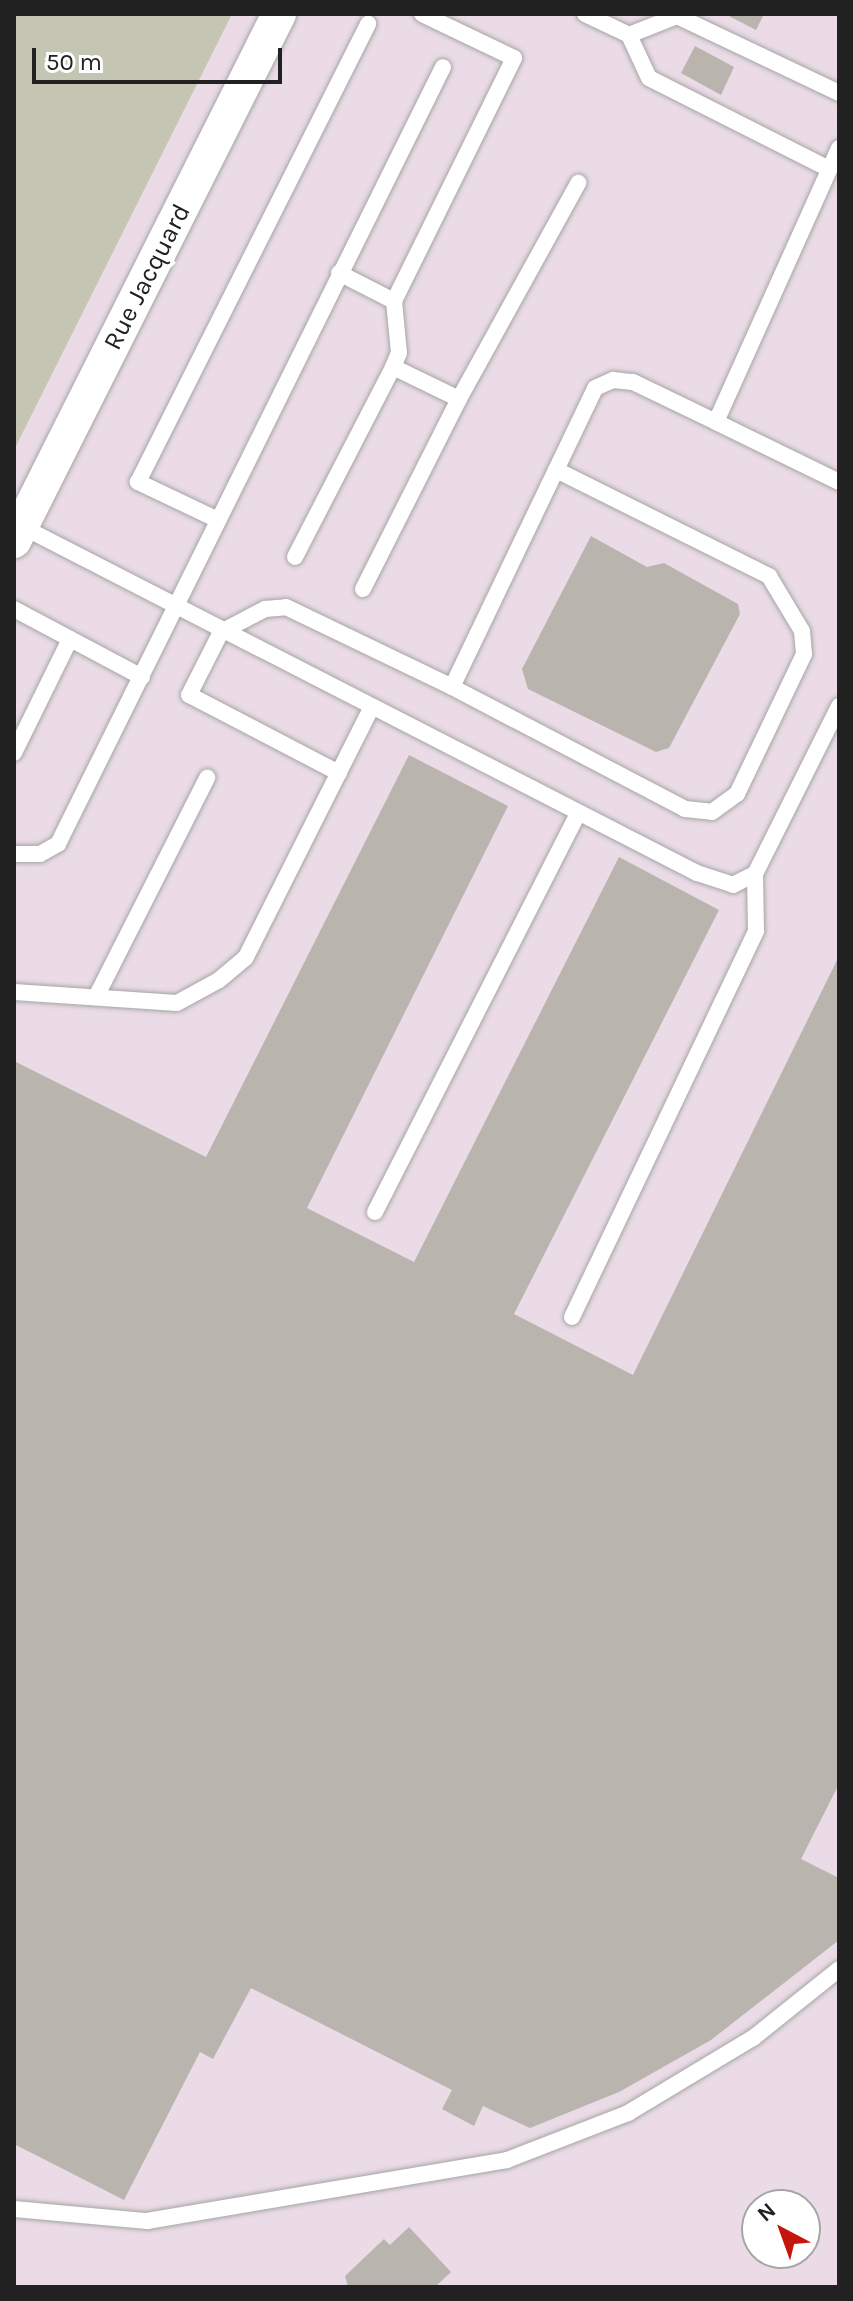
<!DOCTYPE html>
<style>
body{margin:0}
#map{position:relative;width:853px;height:2301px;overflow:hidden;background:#f1efe9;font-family:Karla,sans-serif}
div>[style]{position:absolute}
.industrial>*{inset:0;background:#eadbe6}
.construction>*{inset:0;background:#c5c5b4}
.building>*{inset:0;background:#bab4ae}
.roads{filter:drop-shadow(0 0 2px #a5a5a5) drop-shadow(0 0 2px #a5a5a5)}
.service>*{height:16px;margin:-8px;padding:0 8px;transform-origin:8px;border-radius:8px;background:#fff}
.minor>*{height:34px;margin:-17px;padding:0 17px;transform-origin:17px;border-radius:17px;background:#fff}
span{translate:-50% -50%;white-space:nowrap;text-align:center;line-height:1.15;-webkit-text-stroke:8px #fff;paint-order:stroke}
.street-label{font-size:26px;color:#212121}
.frame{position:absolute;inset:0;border:16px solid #212121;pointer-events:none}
.north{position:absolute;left:741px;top:2189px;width:80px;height:80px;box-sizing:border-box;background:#fff;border:2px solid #a6a6a6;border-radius:50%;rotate:319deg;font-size:22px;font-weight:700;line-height:32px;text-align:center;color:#212121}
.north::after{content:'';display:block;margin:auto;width:28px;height:36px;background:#c6150d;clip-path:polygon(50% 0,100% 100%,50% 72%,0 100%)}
.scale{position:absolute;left:32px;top:48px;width:250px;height:36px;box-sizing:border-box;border:4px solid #212121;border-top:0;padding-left:10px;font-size:24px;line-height:28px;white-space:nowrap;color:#212121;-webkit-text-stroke:6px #fff;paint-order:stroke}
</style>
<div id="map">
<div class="industrial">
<i style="clip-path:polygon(evenodd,14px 14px,839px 14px,839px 2287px,14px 2287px,14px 14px,757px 2205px,805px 2205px,805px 2253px,757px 2253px,757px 2205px)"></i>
</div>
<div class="construction">
<i style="clip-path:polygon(14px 14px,232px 14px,14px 450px)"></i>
</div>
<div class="building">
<i style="clip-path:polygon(725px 14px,764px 14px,756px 30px)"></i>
<i style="clip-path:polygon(695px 46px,734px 67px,721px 95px,681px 73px)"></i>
<i style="clip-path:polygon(591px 536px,647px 567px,664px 563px,738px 604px,740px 614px,669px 748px,656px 752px,528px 689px,522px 669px)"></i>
<i style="clip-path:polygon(409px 755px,508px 806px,307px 1208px,414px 1262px,619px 857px,719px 910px,514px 1314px,633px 1375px,839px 956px,839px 1784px,801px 1859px,839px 1878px,839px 1940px,711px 2040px,619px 2092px,530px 2128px,483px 2106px,474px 2126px,442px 2109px,452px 2090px,251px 1988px,213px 2059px,200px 2052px,124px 2200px,14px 2144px,14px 1061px,206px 1157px)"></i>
<i style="clip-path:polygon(409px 2227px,451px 2272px,435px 2287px,348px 2287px,345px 2276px,384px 2239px,390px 2245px)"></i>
</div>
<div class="roads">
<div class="service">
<i style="left:585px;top:14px;width:49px;rotate:25.5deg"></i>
<i style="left:629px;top:35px;width:47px;rotate:65.1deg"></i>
<i style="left:649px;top:78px;width:202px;rotate:26.8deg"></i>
<i style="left:629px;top:35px;width:52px;rotate:-21.6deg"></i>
<i style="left:677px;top:16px;width:179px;rotate:25.4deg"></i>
<i style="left:839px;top:148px;width:300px;rotate:114.2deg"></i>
<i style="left:716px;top:422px;width:137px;rotate:26deg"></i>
<i style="left:339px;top:273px;width:62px;rotate:27deg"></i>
<i style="left:459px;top:399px;width:247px;rotate:-61.1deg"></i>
<i style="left:218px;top:520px;width:89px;rotate:-154.6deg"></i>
<i style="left:138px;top:482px;width:513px;rotate:-63.33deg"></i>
<i style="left:21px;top:526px;width:760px;rotate:27.17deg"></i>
<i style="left:697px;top:873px;width:38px;rotate:18deg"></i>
<i style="left:733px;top:885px;width:25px;rotate:-27deg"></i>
<i style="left:755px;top:874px;width:188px;rotate:-63.4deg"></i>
<i style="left:295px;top:557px;width:214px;rotate:-62.7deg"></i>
<i style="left:393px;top:367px;width:15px;rotate:-67deg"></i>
<i style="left:399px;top:353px;width:52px;rotate:-95.5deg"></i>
<i style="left:394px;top:301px;width:271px;rotate:-63.7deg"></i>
<i style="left:514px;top:58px;width:102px;rotate:-154.4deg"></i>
<i style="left:363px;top:589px;width:213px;rotate:-63.2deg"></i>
<i style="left:459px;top:399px;width:73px;rotate:-154.1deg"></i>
<i style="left:14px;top:609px;width:145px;rotate:28deg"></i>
<i style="left:452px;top:687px;width:263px;rotate:27.6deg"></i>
<i style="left:685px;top:809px;width:27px;rotate:6deg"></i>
<i style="left:712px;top:812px;width:31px;rotate:-36deg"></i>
<i style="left:737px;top:794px;width:155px;rotate:-64.4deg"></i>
<i style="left:804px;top:654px;width:23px;rotate:-95deg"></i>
<i style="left:802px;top:631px;width:64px;rotate:-121deg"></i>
<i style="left:769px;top:576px;width:238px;rotate:-153.5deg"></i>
<i style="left:14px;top:753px;width:127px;rotate:-63.8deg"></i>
<i style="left:339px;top:773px;width:169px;rotate:-152.5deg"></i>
<i style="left:189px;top:695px;width:71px;rotate:-63.1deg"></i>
<i style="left:221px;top:632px;width:50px;rotate:-27.6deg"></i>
<i style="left:265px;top:609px;width:21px;rotate:-5deg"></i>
<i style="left:286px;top:607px;width:184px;rotate:25.7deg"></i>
<i style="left:452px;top:687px;width:331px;rotate:-64.4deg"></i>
<i style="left:595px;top:388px;width:20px;rotate:-24deg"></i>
<i style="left:613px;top:380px;width:20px;rotate:6deg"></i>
<i style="left:633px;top:382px;width:92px;rotate:25.7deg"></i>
<i style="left:14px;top:854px;width:26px"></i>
<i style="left:40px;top:854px;width:21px;rotate:-29deg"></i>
<i style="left:58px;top:844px;width:867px;rotate:-63.64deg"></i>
<i style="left:14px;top:992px;width:163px;rotate:3.9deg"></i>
<i style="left:177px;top:1003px;width:48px;rotate:-28.7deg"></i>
<i style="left:219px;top:980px;width:35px;rotate:-40deg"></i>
<i style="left:246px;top:957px;width:279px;rotate:-63.3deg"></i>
<i style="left:96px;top:997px;width:246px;rotate:-63.1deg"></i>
<i style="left:375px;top:1212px;width:448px;rotate:-63deg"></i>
<i style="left:572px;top:1317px;width:428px;rotate:-64.5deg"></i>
<i style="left:756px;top:931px;width:57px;rotate:-91deg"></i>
<i style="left:14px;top:2209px;width:134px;rotate:5.2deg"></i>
<i style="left:147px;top:2221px;width:365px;rotate:-9.6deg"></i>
<i style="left:507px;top:2160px;width:130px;rotate:-21.2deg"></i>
<i style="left:628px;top:2113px;width:146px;rotate:-31deg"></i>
<i style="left:753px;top:2038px;width:110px;rotate:-38.7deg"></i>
</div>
<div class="minor">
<i style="left:14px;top:541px;width:590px;rotate:-63.3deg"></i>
</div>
</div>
<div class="street-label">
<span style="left:147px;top:277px;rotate:-63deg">Rue Jacquard</span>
</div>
<div class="frame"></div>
<div class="north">N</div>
<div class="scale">50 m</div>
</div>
